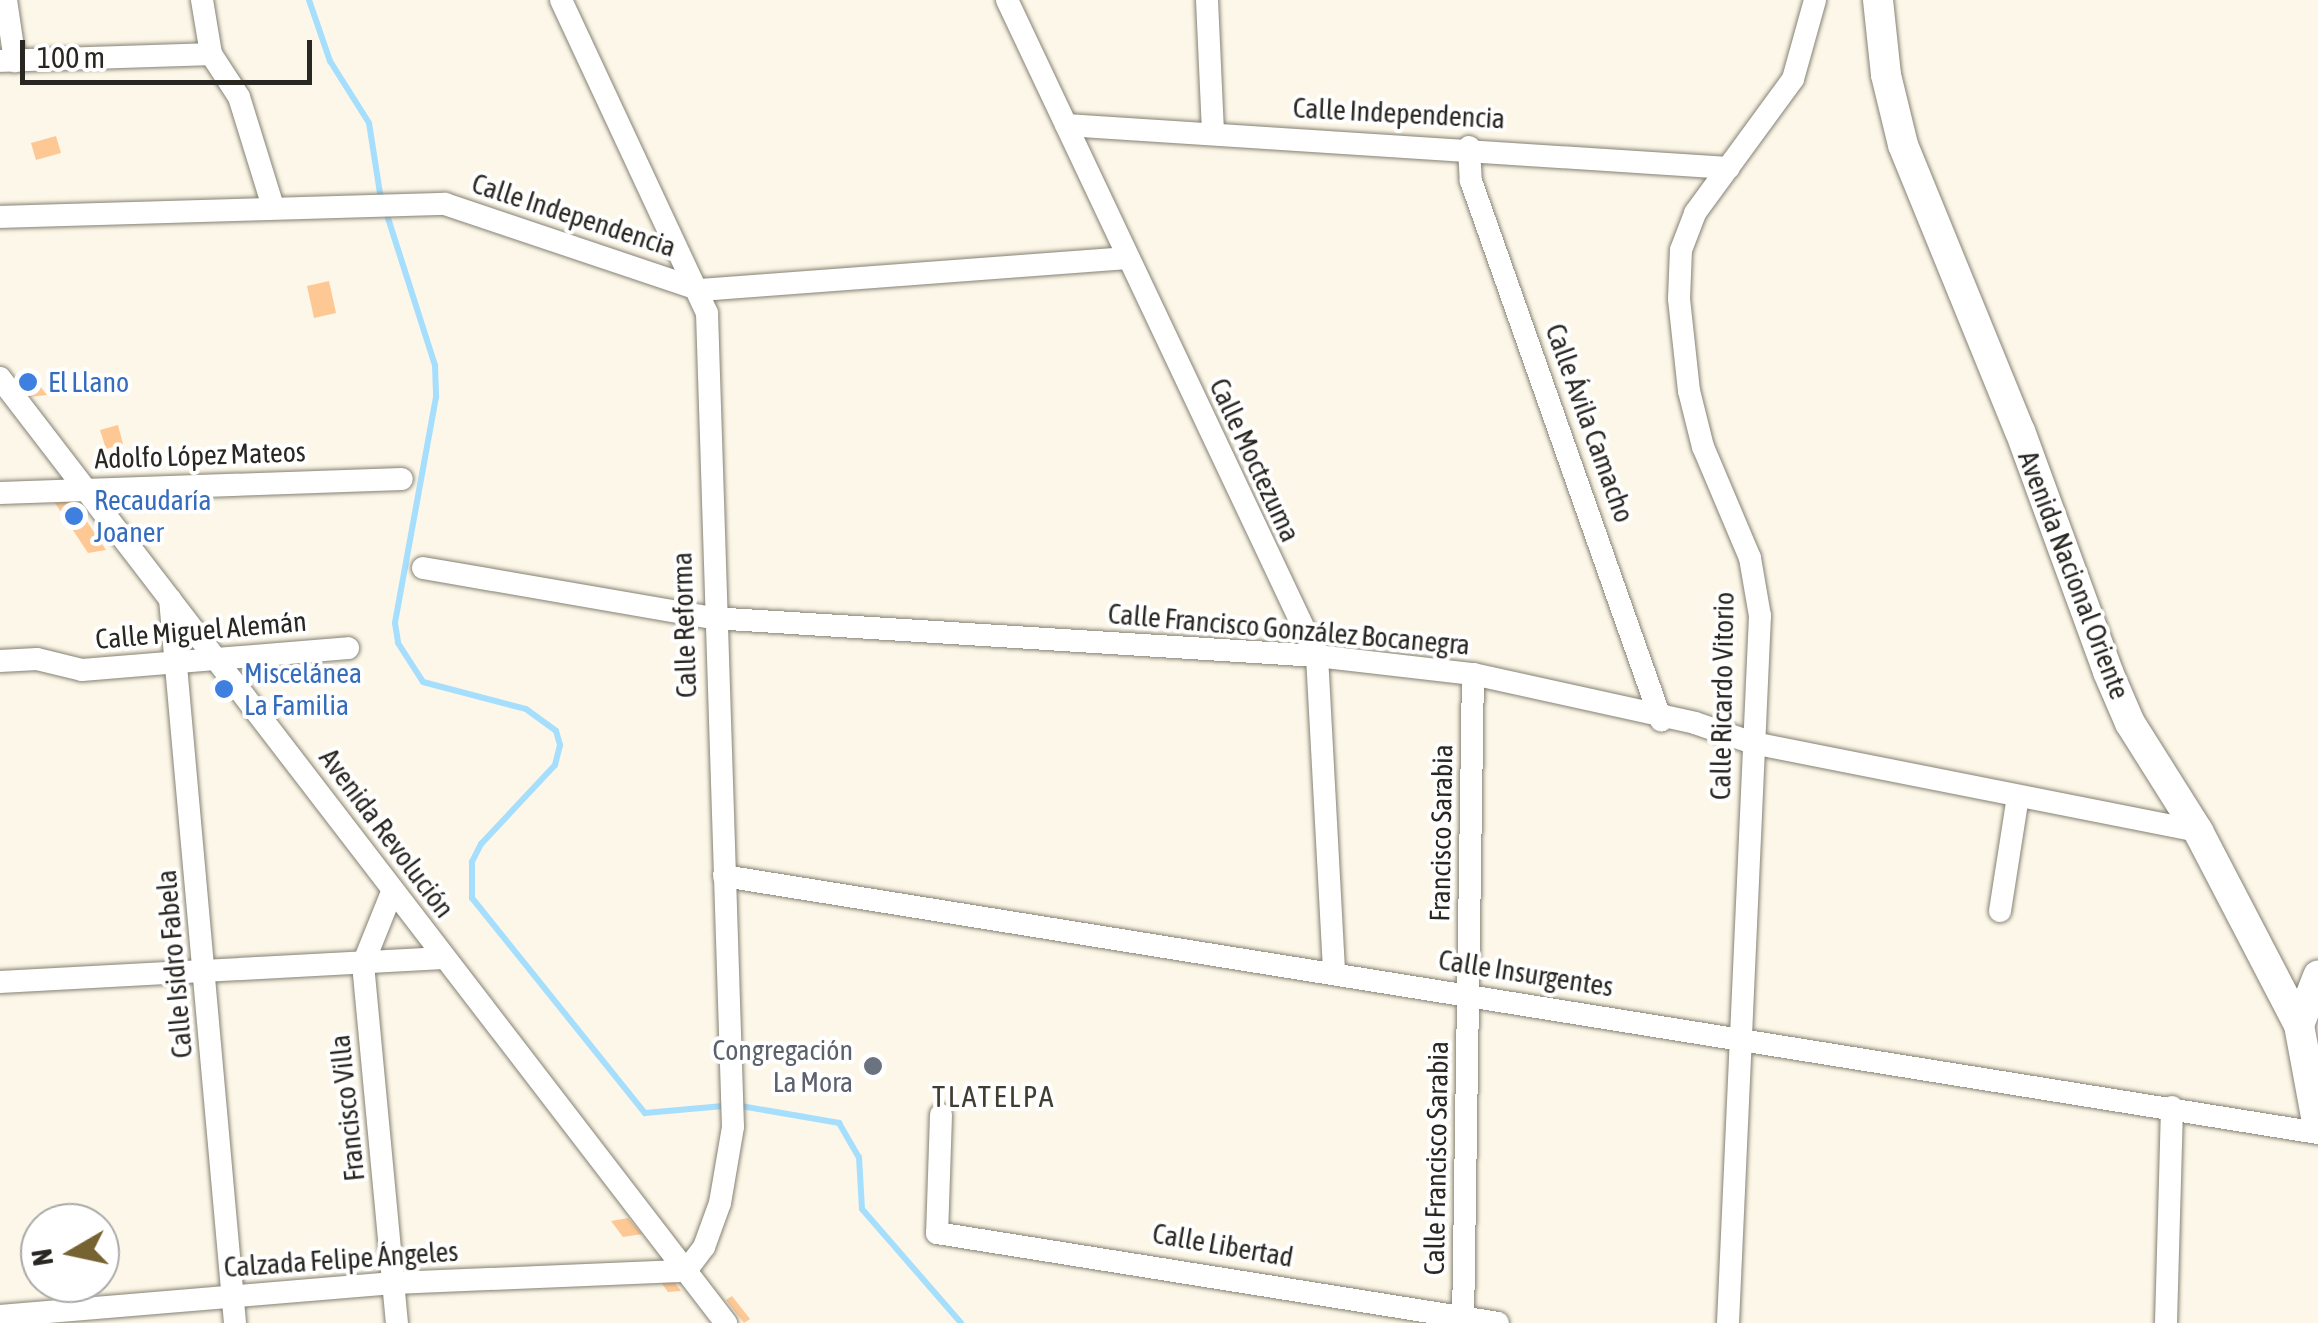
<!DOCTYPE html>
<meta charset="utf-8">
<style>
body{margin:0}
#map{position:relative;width:2318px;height:1323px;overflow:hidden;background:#fcf7e8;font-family:"Asap Condensed",sans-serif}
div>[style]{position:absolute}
.stream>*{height:6px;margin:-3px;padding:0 3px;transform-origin:3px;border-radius:3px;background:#a6defd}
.building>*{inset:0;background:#fec895}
.roads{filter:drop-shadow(0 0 2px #858174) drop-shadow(0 0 2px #858174)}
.street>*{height:22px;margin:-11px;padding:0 11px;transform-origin:11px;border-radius:11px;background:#fff}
.secondary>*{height:30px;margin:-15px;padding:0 15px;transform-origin:15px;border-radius:15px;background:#fff}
.dots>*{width:28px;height:28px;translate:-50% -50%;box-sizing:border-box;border:5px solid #fff;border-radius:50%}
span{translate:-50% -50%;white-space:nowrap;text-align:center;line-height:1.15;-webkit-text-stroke:8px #fff;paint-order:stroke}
.street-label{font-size:28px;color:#292722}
.shop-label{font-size:28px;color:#366cbe}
.left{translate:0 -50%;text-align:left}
.worship-label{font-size:28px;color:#5b616d}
.right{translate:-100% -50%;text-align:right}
.neighbourhood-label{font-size:30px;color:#403d31;letter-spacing:2.5px}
.north{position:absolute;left:20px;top:1203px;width:100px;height:100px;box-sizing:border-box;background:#fff;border:2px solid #a9a9a7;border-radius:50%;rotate:261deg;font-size:28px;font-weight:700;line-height:40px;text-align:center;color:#292722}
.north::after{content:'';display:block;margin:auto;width:35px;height:45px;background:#776332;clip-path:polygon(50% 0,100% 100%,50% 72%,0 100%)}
.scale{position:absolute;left:20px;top:40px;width:292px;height:45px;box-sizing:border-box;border:5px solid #292722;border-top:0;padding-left:12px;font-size:30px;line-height:35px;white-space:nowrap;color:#292722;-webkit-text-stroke:8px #fff;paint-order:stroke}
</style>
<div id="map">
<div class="stream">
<i style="left:309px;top:0;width:65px;rotate:71deg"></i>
<i style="left:330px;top:61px;width:73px;rotate:57.8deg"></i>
<i style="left:369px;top:123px;width:71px;rotate:81.1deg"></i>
<i style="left:380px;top:193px;width:181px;rotate:72.3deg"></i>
<i style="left:435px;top:365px;width:32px;rotate:88deg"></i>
<i style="left:436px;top:397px;width:230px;rotate:100.3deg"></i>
<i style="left:395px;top:623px;width:20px;rotate:81deg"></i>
<i style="left:398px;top:643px;width:46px;rotate:57.3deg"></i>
<i style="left:423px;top:682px;width:106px;rotate:14.7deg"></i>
<i style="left:526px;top:709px;width:37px;rotate:36deg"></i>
<i style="left:556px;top:731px;width:15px;rotate:74deg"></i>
<i style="left:560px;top:745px;width:21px;rotate:104deg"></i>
<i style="left:555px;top:765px;width:108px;rotate:133.1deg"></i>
<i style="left:481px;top:844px;width:20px;rotate:117deg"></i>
<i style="left:472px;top:862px;width:36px;rotate:90deg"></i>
<i style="left:472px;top:898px;width:276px;rotate:51.2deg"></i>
<i style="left:645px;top:1113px;width:90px;rotate:-5.1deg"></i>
<i style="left:735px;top:1105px;width:106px;rotate:9.8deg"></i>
<i style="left:839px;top:1123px;width:39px;rotate:60deg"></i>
<i style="left:859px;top:1157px;width:52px;rotate:86.7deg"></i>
<i style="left:862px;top:1209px;width:151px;rotate:49deg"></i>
</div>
<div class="building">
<i style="clip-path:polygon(56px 136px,61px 153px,36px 160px,31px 143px)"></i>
<i style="clip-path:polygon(329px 281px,336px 313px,314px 318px,307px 286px)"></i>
<i style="clip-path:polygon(32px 376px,40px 386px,47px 395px,29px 397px,16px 379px)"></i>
<i style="clip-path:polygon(118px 425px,123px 444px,106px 449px,100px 430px)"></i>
<i style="clip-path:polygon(73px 501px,92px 529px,106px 550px,88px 553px,55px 503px)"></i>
<i style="clip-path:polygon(628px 1218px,642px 1234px,623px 1237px,611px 1221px)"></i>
<i style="clip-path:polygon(673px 1280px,681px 1291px,668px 1292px,660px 1281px)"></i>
<i style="clip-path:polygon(732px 1296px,750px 1319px,744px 1323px,726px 1300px)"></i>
</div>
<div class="roads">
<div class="street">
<i style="left:6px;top:0;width:62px;rotate:81.6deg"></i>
<i style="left:202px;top:0;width:55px;rotate:80.5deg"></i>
<i style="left:211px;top:54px;width:51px;rotate:56.9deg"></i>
<i style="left:239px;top:97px;width:115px;rotate:72.8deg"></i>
<i style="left:561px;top:0;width:345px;rotate:65deg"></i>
<i style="left:707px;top:313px;width:814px;rotate:88.17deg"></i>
<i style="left:733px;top:1127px;width:77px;rotate:99.7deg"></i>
<i style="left:720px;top:1203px;width:47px;rotate:110deg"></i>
<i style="left:704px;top:1247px;width:30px;rotate:127deg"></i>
<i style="left:1007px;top:0;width:726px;rotate:64.71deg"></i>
<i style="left:1317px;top:656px;width:317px;rotate:86.9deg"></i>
<i style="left:1207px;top:0;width:132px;rotate:87.4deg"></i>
<i style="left:0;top:61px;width:211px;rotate:-1.9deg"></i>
<i style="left:1066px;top:125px;width:664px;rotate:3.71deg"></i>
<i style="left:1469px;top:147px;width:34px;rotate:87deg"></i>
<i style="left:1471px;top:181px;width:572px;rotate:70.58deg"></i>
<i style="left:0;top:217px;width:445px;rotate:-1.7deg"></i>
<i style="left:445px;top:204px;width:270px;rotate:18.6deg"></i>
<i style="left:701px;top:290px;width:427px;rotate:-4.3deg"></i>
<i style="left:0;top:378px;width:1192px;rotate:52.47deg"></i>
<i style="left:0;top:493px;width:402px;rotate:-2deg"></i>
<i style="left:423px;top:568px;width:293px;rotate:9.8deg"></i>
<i style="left:712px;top:618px;width:606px;rotate:3.59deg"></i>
<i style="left:1317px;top:656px;width:157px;rotate:6.6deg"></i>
<i style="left:1473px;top:674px;width:227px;rotate:12.4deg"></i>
<i style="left:1695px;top:723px;width:61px;rotate:19deg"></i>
<i style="left:1753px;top:743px;width:454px;rotate:11.2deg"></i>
<i style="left:170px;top:599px;width:727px;rotate:84.87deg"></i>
<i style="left:0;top:661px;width:37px;rotate:-3deg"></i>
<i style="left:37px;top:659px;width:46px;rotate:13.7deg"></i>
<i style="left:82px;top:670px;width:267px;rotate:-4.7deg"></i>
<i style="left:724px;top:876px;width:1615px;rotate:9.16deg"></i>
<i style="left:392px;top:892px;width:78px;rotate:111.9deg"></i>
<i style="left:363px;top:964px;width:361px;rotate:84.6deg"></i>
<i style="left:2000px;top:911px;width:116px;rotate:-81.1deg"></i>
<i style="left:0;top:982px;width:444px;rotate:-3.1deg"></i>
<i style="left:941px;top:1115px;width:118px;rotate:91.9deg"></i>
<i style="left:937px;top:1233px;width:568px;rotate:9.11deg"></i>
<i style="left:0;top:1316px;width:395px;rotate:-4.8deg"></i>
<i style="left:394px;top:1283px;width:292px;rotate:-2.4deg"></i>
<i style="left:1463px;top:1323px;width:649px;rotate:-89.12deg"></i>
<i style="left:1728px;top:1323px;width:708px;rotate:-87.41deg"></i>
<i style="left:1760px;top:616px;width:59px;rotate:-99.8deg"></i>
<i style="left:1750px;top:558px;width:121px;rotate:-112.9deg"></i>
<i style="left:1703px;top:447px;width:58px;rotate:-104deg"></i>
<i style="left:1689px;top:391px;width:93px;rotate:-96.2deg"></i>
<i style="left:1679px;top:299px;width:49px;rotate:-87.7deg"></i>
<i style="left:1681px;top:250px;width:40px;rotate:-69deg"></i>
<i style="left:1695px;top:213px;width:166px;rotate:-53.8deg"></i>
<i style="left:1793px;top:79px;width:82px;rotate:-74.4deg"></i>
<i style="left:2166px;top:1323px;width:216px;rotate:-88.4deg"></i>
</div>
<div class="secondary">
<i style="left:1878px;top:0;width:75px;rotate:83.9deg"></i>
<i style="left:1886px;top:75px;width:72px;rotate:76.3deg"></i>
<i style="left:1903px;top:145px;width:309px;rotate:67.8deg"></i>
<i style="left:2020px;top:431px;width:257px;rotate:69.9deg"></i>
<i style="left:2108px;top:672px;width:56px;rotate:66.7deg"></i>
<i style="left:2130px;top:723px;width:128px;rotate:57.8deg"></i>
<i style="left:2198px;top:831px;width:219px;rotate:62.5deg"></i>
<i style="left:2299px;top:1025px;width:105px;rotate:79.5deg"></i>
<i style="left:2299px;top:1025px;width:53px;rotate:-68.8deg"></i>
</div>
</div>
<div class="dots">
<i style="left:28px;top:382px;background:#3f7fe0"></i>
<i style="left:74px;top:516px;background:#3f7fe0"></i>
<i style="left:224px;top:689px;background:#3f7fe0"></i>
<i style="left:873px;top:1066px;background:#6b7280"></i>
</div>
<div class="street-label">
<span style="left:1399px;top:113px;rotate:3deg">Calle Independencia</span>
<span style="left:574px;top:215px;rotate:18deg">Calle Independencia</span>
<span style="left:1590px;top:423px;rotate:70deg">Calle Ávila Camacho</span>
<span style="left:200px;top:455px;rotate:-2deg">Adolfo López Mateos</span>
<span style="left:1255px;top:460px;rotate:65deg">Calle Moctezuma</span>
<span style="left:2074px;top:575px;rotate:69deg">Avenida Nacional Oriente</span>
<span style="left:684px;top:625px;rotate:-92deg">Calle Reforma</span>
<span style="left:1289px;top:629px;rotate:5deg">Calle Francisco González Bocanegra</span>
<span style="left:201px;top:630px;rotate:-5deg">Calle Miguel Alemán</span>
<span style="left:1722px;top:696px;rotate:-89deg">Calle Ricardo Vitorio</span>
<span style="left:387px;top:833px;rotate:53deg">Avenida Revolución</span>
<span style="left:1441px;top:833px;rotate:-89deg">Francisco Sarabia</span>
<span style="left:174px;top:964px;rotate:-95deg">Calle Isidro Fabela</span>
<span style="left:1526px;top:973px;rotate:9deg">Calle Insurgentes</span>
<span style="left:347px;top:1108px;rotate:-96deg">Francisco Villa</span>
<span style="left:1436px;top:1158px;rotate:-89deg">Calle Francisco Sarabia</span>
<span style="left:1223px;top:1245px;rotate:10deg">Calle Libertad</span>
<span style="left:341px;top:1259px;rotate:-4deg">Calzada Felipe Ángeles</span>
</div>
<div class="shop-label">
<span class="left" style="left:48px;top:382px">El Llano</span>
<span class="left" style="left:94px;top:516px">Recaudaría<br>Joaner</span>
<span class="left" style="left:244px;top:689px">Miscelánea<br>La Familia</span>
</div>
<div class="worship-label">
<span class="right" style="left:853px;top:1066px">Congregación<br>La Mora</span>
</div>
<div class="neighbourhood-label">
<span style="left:994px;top:1096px">TLATELPA</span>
</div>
<div class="north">N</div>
<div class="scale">100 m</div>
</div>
